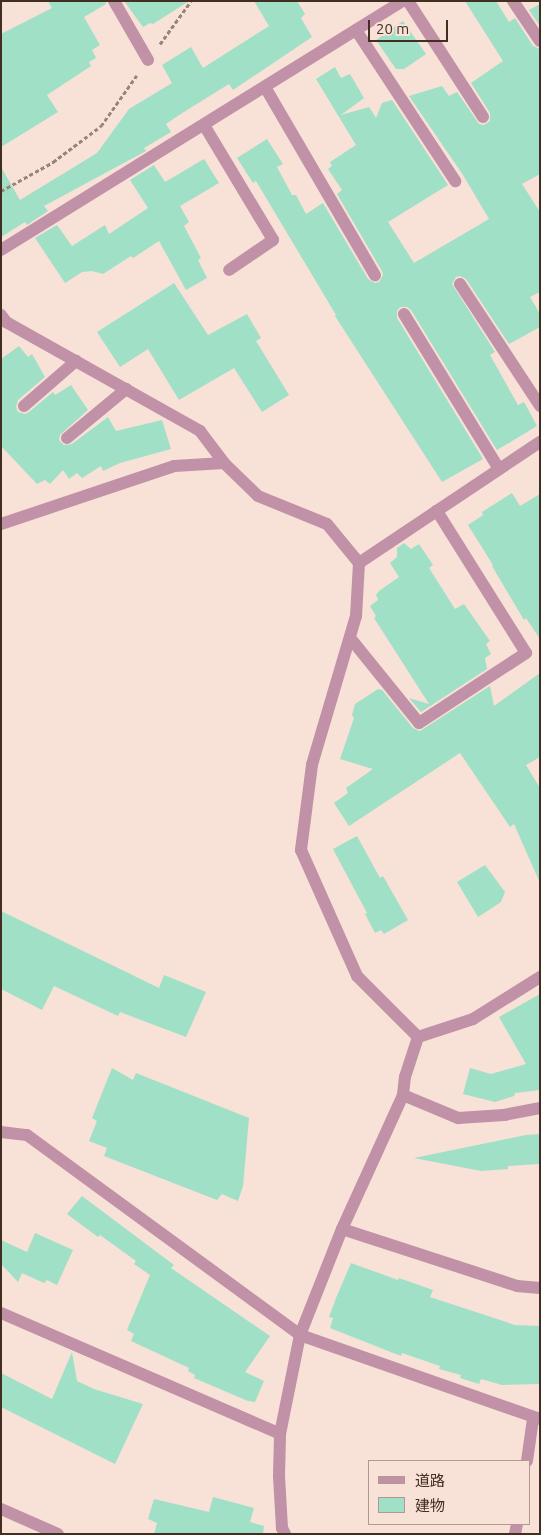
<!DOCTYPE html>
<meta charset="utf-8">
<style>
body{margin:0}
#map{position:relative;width:541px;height:1535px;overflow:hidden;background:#f8e1d6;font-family:Ubuntu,"Noto Sans JP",sans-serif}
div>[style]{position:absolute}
.building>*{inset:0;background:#9fe0c7}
.path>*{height:3px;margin-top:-1.5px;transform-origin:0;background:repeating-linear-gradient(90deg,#9a8478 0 4px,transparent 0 6.5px)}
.minor>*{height:12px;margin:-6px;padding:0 6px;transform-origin:6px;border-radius:6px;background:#c091a7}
span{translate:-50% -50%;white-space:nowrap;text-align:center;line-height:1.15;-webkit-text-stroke:4px #f8e1d6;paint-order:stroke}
.frame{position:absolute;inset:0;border:2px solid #432e22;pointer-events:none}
.legend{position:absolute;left:368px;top:1460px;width:162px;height:65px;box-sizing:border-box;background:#f8e1d6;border:1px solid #b0998e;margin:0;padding:6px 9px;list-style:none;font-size:15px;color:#432e22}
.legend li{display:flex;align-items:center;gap:10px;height:25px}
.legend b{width:25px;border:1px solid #b0998e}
.scale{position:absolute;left:368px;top:20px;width:80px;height:22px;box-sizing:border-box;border:2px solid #432e22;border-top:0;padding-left:6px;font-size:15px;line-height:18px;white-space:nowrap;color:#432e22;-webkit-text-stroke:4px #f8e1d6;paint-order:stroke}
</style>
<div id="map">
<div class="building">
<i style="clip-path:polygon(48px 1px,106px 1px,106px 4px,84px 17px,100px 45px,92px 50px,96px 58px,89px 62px,91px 66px,47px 95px,58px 112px,1px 147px,1px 34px,52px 8px)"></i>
<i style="clip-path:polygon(124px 1px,189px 1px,153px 24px,150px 23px,143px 27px)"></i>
<i style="clip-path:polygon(254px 1px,297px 1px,305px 14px,301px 18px,312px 37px,233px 90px,229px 84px,179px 115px,166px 124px,171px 132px,144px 148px,146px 151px,44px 206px,48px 211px,27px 225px,25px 222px,1px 237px,1px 167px,20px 200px,97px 153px,129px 109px,172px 83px,162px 65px,191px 47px,203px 68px,269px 26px)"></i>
<i style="clip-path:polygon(465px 1px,496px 1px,509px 22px,515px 18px,533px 46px,540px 49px,540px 174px,522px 184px,540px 212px,540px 292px,530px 297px,540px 314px,540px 327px,509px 344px,466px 279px,460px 276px,456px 277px,452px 284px,495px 352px,490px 355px,518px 405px,524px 402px,537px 426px,497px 450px,411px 310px,407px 307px,400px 307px,397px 311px,397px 318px,483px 459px,442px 482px,335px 316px,336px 315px,256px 181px,253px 183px,237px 158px,267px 139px,283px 164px,277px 167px,292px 195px,296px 195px,306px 214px,323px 203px,368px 279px,375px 283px,379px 282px,383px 275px,382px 271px,337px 194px,342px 190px,328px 169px,332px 166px,330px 162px,356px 145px,316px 79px,335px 67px,341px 78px,350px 74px,364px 98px,341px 115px,369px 107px,376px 118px,382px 103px,392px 100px,448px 185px,388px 222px,414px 263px,489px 219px,463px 175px,409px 96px,442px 86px,449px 96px,457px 92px,479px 124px,484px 125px,490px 121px,490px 113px,471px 83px,503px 61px)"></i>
<i style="clip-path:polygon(540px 4px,540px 26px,529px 10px)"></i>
<i style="clip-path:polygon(403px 21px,426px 54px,404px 69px,396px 69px,376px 40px)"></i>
<i style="clip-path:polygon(204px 159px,219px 183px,180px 206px,189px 222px,184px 226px,201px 258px,198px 260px,207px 278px,186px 290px,159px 241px,133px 258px,131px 256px,103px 274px,92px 271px,82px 272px,65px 283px,35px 238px,57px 225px,72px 246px,105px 225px,109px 234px,148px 208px,130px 180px,154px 165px,165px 182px)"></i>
<i style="clip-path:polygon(174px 283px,208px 335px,247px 314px,261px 338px,256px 341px,289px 395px,262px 412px,234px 368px,179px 400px,148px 349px,120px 367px,97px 332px)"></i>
<i style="clip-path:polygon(19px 346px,28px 357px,32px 354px,45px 377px,18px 400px,16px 407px,18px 412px,25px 414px,29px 412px,53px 392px,55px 395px,71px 385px,88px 410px,60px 435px,59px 440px,64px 445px,72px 444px,108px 417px,116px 431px,162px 420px,171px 449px,120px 463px,103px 471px,101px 466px,82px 478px,77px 473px,69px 479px,63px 470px,50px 484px,45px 480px,37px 484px,2px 447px,1px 359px)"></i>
<i style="clip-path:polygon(512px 493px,520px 506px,540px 494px,540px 639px,526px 618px,524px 620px,492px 566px,493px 565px,468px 525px,483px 515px,482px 512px)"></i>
<i style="clip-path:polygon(404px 543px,411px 549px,419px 544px,433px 565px,429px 568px,455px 609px,464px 604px,490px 641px,486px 644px,491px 654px,485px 658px,487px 669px,421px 712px,409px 698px,429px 704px,374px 618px,376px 616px,370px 606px,378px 600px,376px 595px,379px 591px,399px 577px,390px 563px,397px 557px,397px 548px)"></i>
<i style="clip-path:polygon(540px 673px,540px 757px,526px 765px,540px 788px,540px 883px,514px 824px,510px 827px,460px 753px,349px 826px,334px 803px,348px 793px,346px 788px,373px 769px,340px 759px,354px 718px,352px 715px,355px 704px,378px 689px,382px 690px,413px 728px,420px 731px,490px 686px,494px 706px)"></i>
<i style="clip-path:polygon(357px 836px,380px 878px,383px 876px,408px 920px,384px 934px,381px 930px,375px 933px,365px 914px,367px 913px,333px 849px)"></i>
<i style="clip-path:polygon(485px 865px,505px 892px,501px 902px,478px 917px,457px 882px)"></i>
<i style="clip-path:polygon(1px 911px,159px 988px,164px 975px,206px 992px,186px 1037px,120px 1012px,118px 1016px,54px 986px,42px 1010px,1px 989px)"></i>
<i style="clip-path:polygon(540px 994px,540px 1090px,515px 1093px,514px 1096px,495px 1102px,463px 1094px,470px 1068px,491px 1074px,526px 1064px,499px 1017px)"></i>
<i style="clip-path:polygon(112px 1068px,133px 1080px,136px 1073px,249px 1118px,243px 1186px,238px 1201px,222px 1194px,217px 1200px,104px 1156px,107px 1148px,89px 1141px,97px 1121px,92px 1118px)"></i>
<i style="clip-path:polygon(540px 1134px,540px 1164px,508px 1166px,508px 1169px,481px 1171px,414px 1158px,526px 1135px)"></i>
<i style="clip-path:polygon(82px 1196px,174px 1265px,171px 1268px,270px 1336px,245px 1372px,264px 1381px,255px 1402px,248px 1401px,194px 1378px,195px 1375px,188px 1371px,189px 1368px,131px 1341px,134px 1334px,127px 1330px,150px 1275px,134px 1264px,136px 1261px,100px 1235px,98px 1237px,67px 1214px)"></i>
<i style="clip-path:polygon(35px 1233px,73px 1250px,57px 1285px,47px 1280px,44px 1283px,22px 1273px,18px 1282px,1px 1264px,1px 1240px,27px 1252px)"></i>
<i style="clip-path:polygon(351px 1263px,398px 1280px,399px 1278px,433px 1290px,430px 1297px,515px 1325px,540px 1326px,539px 1384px,502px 1385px,481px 1379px,479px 1384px,460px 1378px,461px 1375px,439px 1369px,440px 1366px,402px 1353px,401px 1356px,330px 1328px,333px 1318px,329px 1317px,336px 1298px)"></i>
<i style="clip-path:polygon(72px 1352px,77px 1381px,94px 1389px,143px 1404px,115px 1464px,1px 1407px,1px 1373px,52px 1399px)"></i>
<i style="clip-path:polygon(213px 1497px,254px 1508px,250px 1522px,264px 1526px,263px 1534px,154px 1534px,157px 1523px,148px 1519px,154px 1499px,209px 1512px)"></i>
</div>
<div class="path">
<i style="left:160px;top:44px;width:53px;rotate:-54.2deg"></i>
<i style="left:1px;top:191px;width:60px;rotate:-29.1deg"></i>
<i style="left:53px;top:162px;width:60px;rotate:-36.9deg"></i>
<i style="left:101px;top:126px;width:62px;rotate:-54.8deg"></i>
</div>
<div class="minor">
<i style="left:114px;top:1px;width:68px;rotate:60deg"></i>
<i style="left:408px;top:1px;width:138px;rotate:57.1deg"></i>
<i style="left:513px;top:1px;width:48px;rotate:56deg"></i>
<i style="left:356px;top:30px;width:181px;rotate:56.7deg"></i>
<i style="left:265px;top:87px;width:218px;rotate:59.7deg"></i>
<i style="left:204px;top:125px;width:134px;rotate:59deg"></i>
<i style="left:273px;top:240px;width:53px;rotate:145.7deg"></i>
<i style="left:1px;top:250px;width:473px;rotate:-31.8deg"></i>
<i style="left:460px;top:284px;width:146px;rotate:56.7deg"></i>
<i style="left:404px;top:314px;width:182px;rotate:58.5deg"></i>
<i style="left:1px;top:315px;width:9px;rotate:54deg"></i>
<i style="left:6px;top:322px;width:223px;rotate:29.3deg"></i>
<i style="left:200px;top:431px;width:40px;rotate:53deg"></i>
<i style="left:24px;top:406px;width:69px;rotate:-40.9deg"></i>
<i style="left:67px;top:438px;width:77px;rotate:-39.7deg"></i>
<i style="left:1px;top:524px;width:182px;rotate:-18.5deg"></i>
<i style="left:174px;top:466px;width:50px;rotate:-3.4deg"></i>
<i style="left:224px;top:463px;width:47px;rotate:44.1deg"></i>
<i style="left:258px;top:496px;width:74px;rotate:22.1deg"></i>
<i style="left:327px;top:524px;width:50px;rotate:50.6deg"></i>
<i style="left:359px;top:563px;width:53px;rotate:93.2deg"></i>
<i style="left:356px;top:616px;width:155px;rotate:106.5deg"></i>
<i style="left:312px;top:765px;width:86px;rotate:97.4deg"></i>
<i style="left:301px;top:850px;width:138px;rotate:66deg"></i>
<i style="left:357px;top:976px;width:86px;rotate:45deg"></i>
<i style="left:359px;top:563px;width:218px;rotate:-33.8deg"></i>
<i style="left:351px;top:639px;width:108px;rotate:51deg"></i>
<i style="left:419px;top:723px;width:128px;rotate:-33.2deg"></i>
<i style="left:526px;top:653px;width:168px;rotate:-122.1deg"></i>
<i style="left:418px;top:1037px;width:58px;rotate:-18.1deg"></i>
<i style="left:473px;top:1019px;width:79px;rotate:-32.1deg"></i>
<i style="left:403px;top:1095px;width:60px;rotate:22.7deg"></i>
<i style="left:458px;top:1118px;width:46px;rotate:-3.7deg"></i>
<i style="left:504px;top:1115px;width:37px;rotate:-11deg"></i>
<i style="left:1px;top:1132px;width:26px;rotate:7deg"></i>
<i style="left:27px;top:1135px;width:338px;rotate:36.2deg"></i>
<i style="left:300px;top:1335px;width:254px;rotate:19.3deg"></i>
<i style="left:342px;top:1229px;width:184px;rotate:18deg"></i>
<i style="left:517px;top:1286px;width:23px;rotate:5deg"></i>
<i style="left:1px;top:1313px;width:304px;rotate:23.4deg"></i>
<i style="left:527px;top:1461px;width:42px;rotate:-81.9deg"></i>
<i style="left:1px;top:1509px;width:62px;rotate:23.7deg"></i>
<i style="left:285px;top:1534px;width:7px;rotate:-117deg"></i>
<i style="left:282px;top:1528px;width:52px;rotate:-93.3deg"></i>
<i style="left:279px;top:1476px;width:42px;rotate:-88.6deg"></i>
<i style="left:280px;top:1434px;width:101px;rotate:-78.6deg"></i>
<i style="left:300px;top:1335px;width:114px;rotate:-68.4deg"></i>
<i style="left:342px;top:1229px;width:147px;rotate:-65.5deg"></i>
<i style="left:403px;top:1095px;width:18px;rotate:-84deg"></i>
<i style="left:405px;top:1077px;width:42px;rotate:-72deg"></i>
<i style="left:515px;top:1534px;width:10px;rotate:-79deg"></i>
</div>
<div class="frame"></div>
<ul class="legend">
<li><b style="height:6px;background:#c091a7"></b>道路</li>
<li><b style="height:14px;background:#9fe0c7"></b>建物</li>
</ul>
<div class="scale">20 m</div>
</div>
